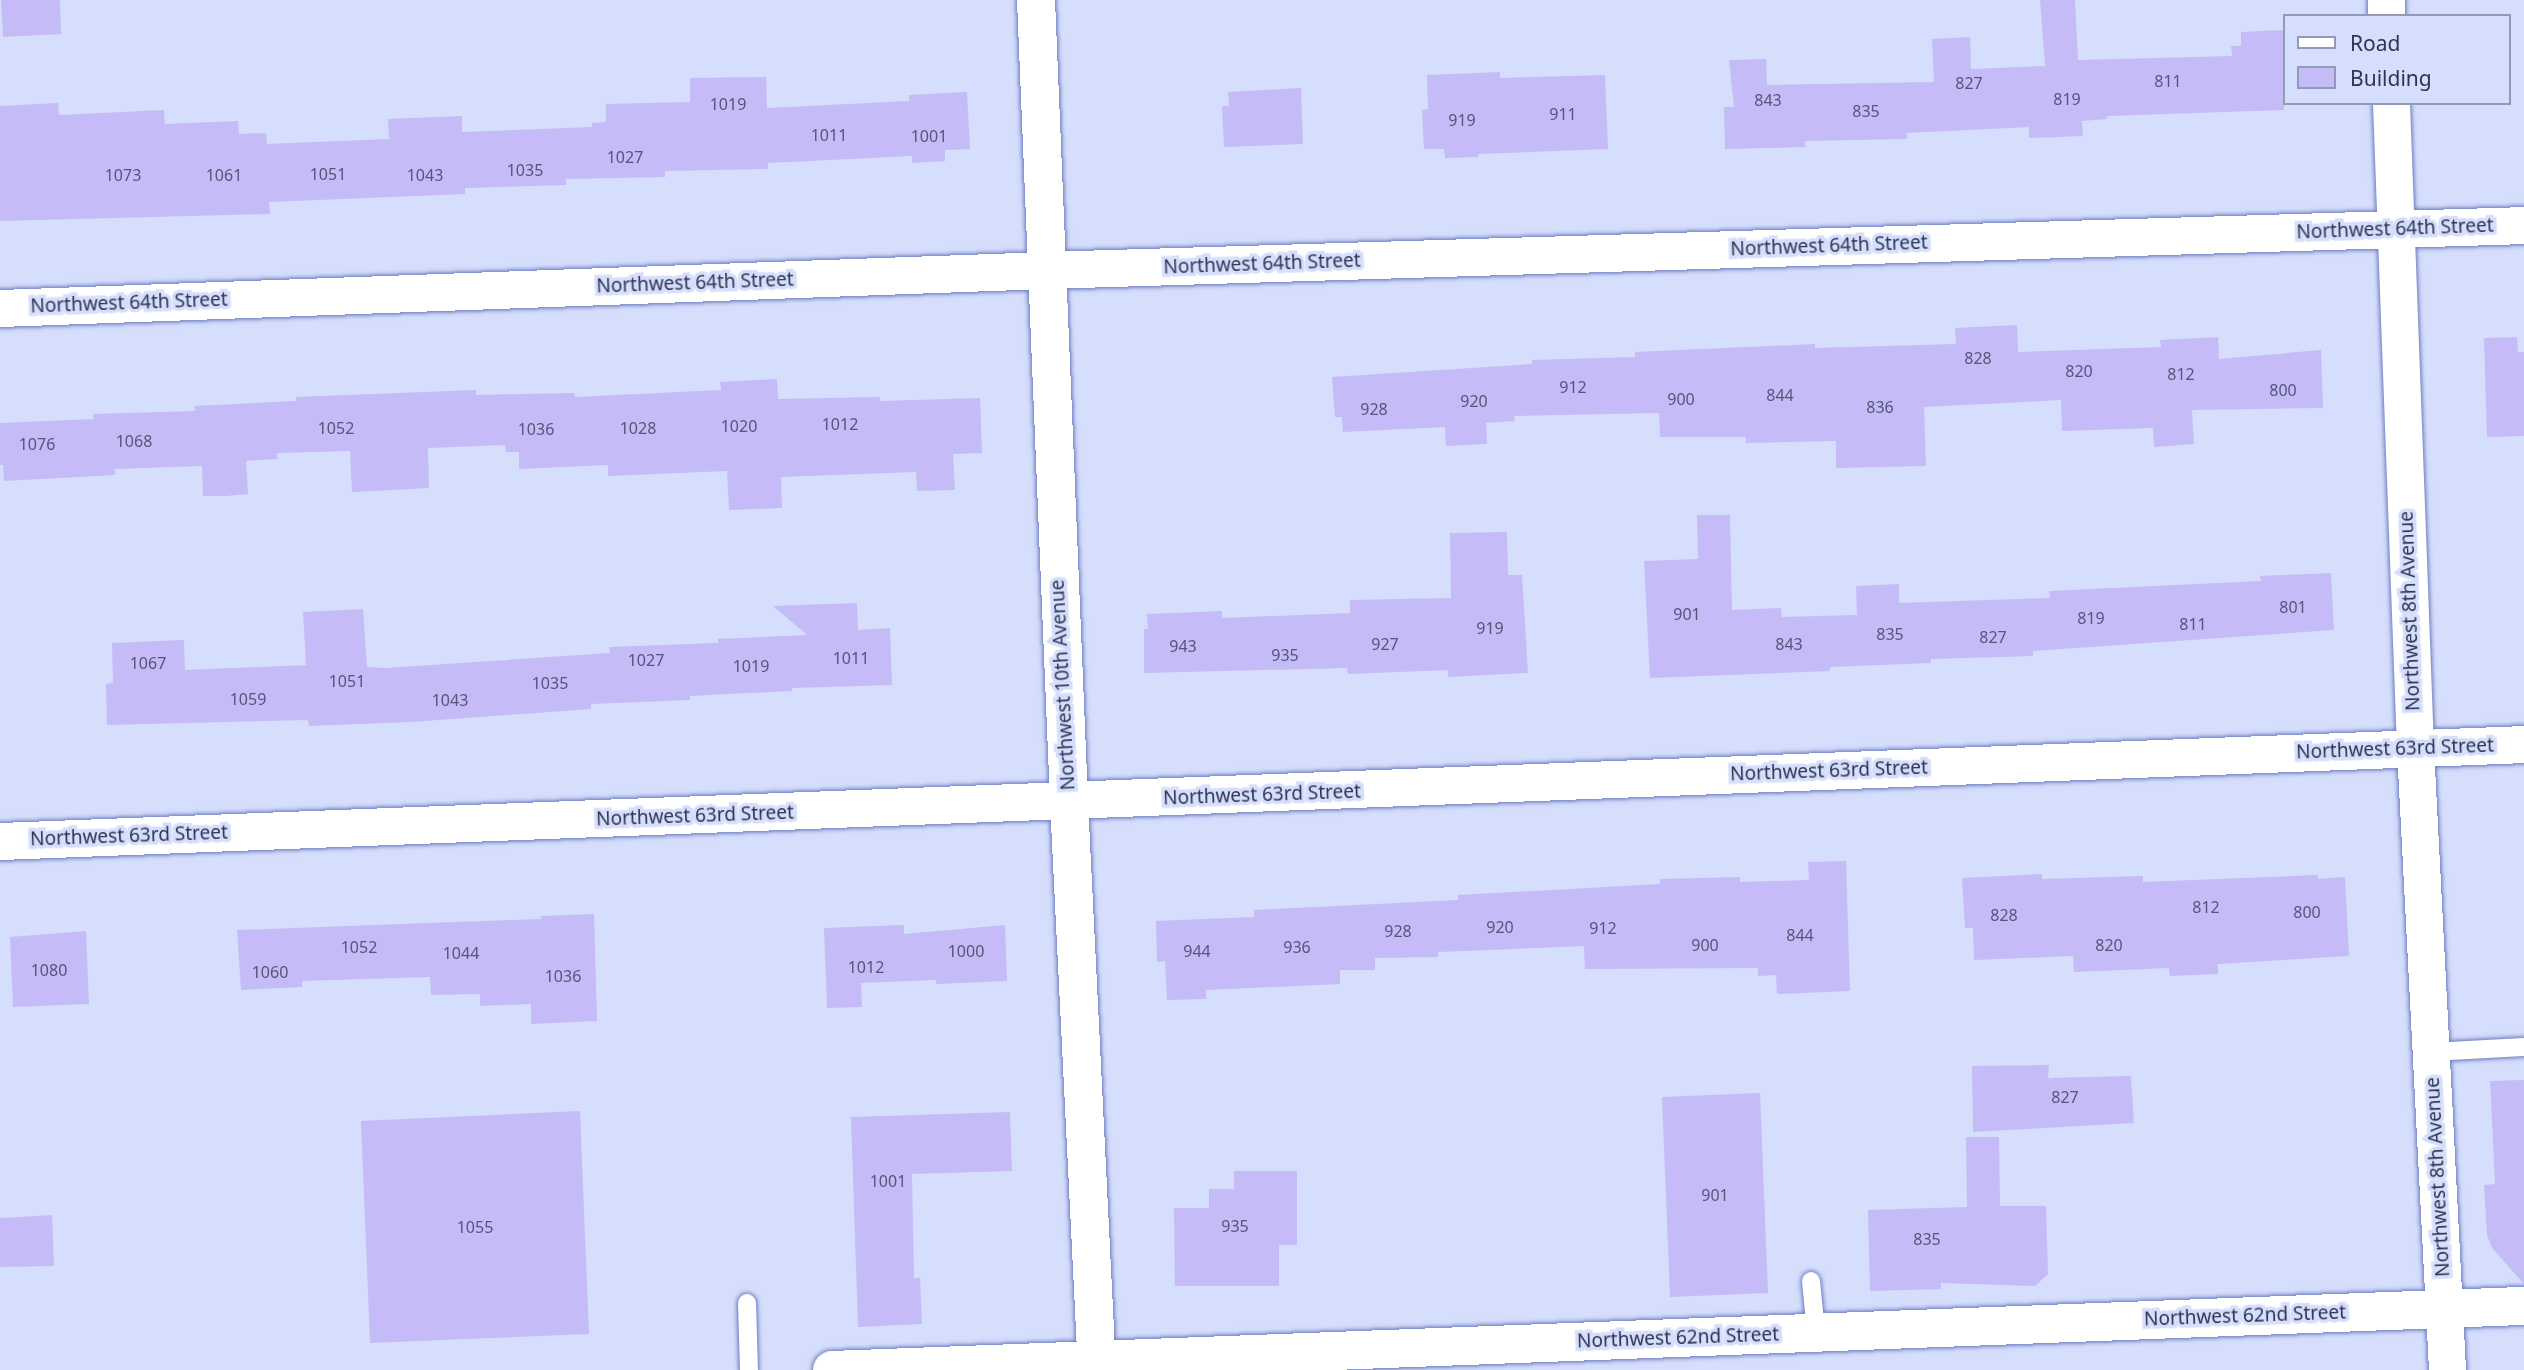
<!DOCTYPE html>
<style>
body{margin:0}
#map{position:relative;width:2524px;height:1370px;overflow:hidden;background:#d5defc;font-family:"Noto Sans",sans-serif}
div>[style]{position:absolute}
.building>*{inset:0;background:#c5bbf6}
.roads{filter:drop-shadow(0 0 2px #6d7dc0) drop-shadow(0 0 2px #6d7dc0)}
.lane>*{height:18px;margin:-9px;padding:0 9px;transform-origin:9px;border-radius:9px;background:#fff}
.street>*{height:37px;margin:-18.5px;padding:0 18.5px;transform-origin:18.5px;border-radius:18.5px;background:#fff}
.secondary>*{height:38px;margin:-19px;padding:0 19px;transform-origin:19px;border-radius:19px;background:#fff}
span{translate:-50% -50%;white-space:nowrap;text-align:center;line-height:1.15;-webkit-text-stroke:7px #d5defc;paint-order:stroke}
.number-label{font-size:16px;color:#54567b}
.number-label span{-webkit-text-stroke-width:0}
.street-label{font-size:19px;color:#2e3552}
.legend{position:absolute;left:2283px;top:14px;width:228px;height:91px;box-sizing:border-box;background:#d5defc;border:2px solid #929ab8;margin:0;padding:9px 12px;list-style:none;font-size:21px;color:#2e3552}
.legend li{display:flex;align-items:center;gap:14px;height:35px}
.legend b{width:35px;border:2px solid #929ab8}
</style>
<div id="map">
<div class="building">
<i style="clip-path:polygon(1px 0,60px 0,61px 34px,3px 37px)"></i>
<i style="clip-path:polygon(2040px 0,2075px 0,2078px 60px,2232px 56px,2231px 46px,2241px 46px,2241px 32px,2284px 30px,2284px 110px,2107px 116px,2107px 119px,2082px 121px,2083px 136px,2029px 138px,2029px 127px,1907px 133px,1907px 139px,1805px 141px,1805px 147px,1725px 149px,1724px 107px,1734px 107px,1729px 60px,1766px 59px,1767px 85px,1934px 82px,1932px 39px,1970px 37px,1971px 69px,2045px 66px)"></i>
<i style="clip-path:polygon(1500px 72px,1500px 78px,1605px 75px,1608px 149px,1478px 154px,1478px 157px,1445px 158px,1444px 149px,1424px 149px,1422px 110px,1428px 109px,1427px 75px)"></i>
<i style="clip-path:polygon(766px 77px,767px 108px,909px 101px,909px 95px,967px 92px,970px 149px,945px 150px,945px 161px,912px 163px,912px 156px,768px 163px,768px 169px,665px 171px,665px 177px,566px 179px,566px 185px,465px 188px,465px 194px,269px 202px,270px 214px,0 221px,0 106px,58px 103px,59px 115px,164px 110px,165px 124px,238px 121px,239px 134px,266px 133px,267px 144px,389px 139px,388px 119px,462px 116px,462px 132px,592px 127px,592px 123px,606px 122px,606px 104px,690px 102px,690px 78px)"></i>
<i style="clip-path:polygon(1301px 88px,1303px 144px,1224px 147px,1222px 106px,1229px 106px,1228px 92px)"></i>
<i style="clip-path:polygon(2017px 325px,2018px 352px,2161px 347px,2160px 340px,2218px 337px,2219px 359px,2321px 350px,2323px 408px,2192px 410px,2194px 444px,2154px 447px,2153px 428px,2062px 431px,2061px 400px,1924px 407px,1926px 466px,1836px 468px,1836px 441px,1746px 443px,1746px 437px,1660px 437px,1659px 413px,1514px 416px,1515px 421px,1486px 423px,1487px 444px,1446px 446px,1445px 427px,1343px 432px,1342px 417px,1335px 417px,1332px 377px,1532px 364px,1532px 360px,1635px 357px,1635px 352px,1815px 344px,1815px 348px,1956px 344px,1955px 328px)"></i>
<i style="clip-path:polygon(2517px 337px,2518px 352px,2524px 352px,2524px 436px,2487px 437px,2484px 338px)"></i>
<i style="clip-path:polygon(777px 379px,778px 399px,880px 397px,880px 401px,980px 398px,982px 453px,953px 454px,955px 490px,917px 491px,916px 472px,781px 477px,782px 508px,729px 510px,727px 471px,608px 476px,608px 465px,519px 469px,519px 452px,506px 452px,505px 445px,428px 448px,429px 488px,352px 492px,350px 451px,277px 453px,277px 459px,246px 461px,248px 494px,226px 496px,203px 496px,202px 466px,115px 469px,115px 475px,4px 481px,3px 465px,0 465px,0 423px,94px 419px,93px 414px,195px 411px,195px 406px,296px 401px,296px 397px,476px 390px,476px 395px,574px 393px,575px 397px,721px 390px,720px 382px)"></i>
<i style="clip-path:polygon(1697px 515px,1730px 515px,1732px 610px,1781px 608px,1782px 617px,1857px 615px,1856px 586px,1899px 584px,1899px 603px,2050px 598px,2049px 591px,2261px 581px,2260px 576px,2331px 573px,2334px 630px,2033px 651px,2033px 656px,1931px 659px,1931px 663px,1830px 667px,1830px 671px,1650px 678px,1644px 561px,1698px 559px)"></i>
<i style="clip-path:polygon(1507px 532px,1508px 575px,1522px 575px,1528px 673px,1448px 677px,1448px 670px,1348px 674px,1347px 668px,1144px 673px,1144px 629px,1148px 629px,1147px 614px,1222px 611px,1222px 618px,1350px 613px,1350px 600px,1451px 598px,1450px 533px)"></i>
<i style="clip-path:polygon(857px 603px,858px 630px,890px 628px,892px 685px,792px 688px,792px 691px,690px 696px,690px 700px,591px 704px,591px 709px,411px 722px,309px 726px,308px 720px,107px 725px,106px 684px,113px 683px,112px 643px,184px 640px,185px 670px,306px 665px,303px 612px,363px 609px,367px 667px,386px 668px,610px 653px,609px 647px,718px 643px,718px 639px,807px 635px,773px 606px)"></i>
<i style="clip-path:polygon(1846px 861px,1850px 991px,1777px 994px,1776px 975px,1758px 976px,1758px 968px,1585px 969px,1584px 946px,1438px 952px,1438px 957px,1375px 958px,1375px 970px,1340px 970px,1340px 984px,1206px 990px,1206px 999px,1167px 1000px,1165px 961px,1157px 962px,1156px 921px,1254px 917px,1254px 910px,1458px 900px,1458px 895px,1660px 884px,1660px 879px,1740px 877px,1740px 882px,1809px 880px,1808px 862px)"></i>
<i style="clip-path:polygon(2042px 874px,2042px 879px,2143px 876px,2143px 882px,2318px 875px,2318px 879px,2345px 877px,2349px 956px,2218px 964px,2218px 974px,2170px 976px,2169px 968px,2074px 972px,2073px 956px,1974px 960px,1973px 928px,1965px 928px,1962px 878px)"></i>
<i style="clip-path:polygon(594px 914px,597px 1021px,531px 1024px,531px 1004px,480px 1006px,480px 994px,431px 995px,430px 977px,302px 981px,302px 987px,241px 990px,237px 930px,541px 919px,541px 916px)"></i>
<i style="clip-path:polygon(904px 925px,904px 934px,1005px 925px,1007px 981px,936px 984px,936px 980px,861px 983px,862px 1007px,827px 1008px,824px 928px)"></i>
<i style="clip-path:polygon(86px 931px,89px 1004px,13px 1007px,10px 937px)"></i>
<i style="clip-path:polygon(2049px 1065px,2048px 1078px,2131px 1076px,2134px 1123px,1973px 1132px,1972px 1066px)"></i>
<i style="clip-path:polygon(2524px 1080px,2524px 1284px,2492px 1248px,2487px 1235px,2484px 1185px,2495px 1184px,2490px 1081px)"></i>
<i style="clip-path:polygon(1760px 1093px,1768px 1293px,1670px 1297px,1662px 1097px)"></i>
<i style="clip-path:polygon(580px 1111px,589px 1334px,370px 1343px,361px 1121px)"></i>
<i style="clip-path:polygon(1010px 1112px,1012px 1171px,912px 1174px,914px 1278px,920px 1278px,922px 1324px,858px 1327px,851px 1117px)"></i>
<i style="clip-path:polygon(1966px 1137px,1999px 1137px,2000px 1206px,2046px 1206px,2048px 1274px,2035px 1286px,1941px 1283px,1941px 1289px,1870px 1291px,1868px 1210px,1967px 1207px)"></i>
<i style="clip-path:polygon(1234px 1171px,1297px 1171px,1297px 1245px,1279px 1245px,1279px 1286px,1175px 1286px,1174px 1208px,1209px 1208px,1209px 1189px,1234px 1189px)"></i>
<i style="clip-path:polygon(52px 1215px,54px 1266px,0 1267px,0 1218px)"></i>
</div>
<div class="roads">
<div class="lane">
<i style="left:2431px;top:1052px;width:93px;rotate:-3.1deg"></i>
<i style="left:1811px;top:1281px;width:51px;rotate:84.4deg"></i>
<i style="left:747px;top:1303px;width:67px;rotate:88.3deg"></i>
</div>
<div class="street">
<i style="left:2386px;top:0;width:16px;rotate:90deg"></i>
<i style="left:2391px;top:103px;width:645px;rotate:87.87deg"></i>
<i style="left:2415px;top:748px;width:623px;rotate:87.05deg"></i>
<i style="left:0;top:308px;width:1046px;rotate:-2.08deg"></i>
<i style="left:1045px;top:270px;width:1480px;rotate:-1.74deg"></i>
<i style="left:0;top:841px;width:2526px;rotate:-2.2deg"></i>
</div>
<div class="secondary">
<i style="left:1036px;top:0;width:803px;rotate:87.64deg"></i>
<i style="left:1069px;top:802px;width:569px;rotate:87.18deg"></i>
<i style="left:832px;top:1370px;width:1693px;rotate:-2.17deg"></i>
</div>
</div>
<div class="number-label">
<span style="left:2168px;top:81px">811</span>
<span style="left:1969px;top:83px">827</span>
<span style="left:2067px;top:99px">819</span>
<span style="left:1768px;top:100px">843</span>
<span style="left:728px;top:104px">1019</span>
<span style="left:1866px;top:111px">835</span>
<span style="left:1563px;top:114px">911</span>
<span style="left:1462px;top:120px">919</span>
<span style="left:829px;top:135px">1011</span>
<span style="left:929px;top:136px">1001</span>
<span style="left:625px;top:157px">1027</span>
<span style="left:525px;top:170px">1035</span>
<span style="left:328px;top:174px">1051</span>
<span style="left:123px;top:175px">1073</span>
<span style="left:224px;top:175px">1061</span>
<span style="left:425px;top:175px">1043</span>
<span style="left:1978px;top:358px">828</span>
<span style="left:2079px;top:371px">820</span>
<span style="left:2181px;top:374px">812</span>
<span style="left:1573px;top:387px">912</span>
<span style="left:2283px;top:390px">800</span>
<span style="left:1780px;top:395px">844</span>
<span style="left:1681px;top:399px">900</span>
<span style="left:1474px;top:401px">920</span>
<span style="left:1880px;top:407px">836</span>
<span style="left:1374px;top:409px">928</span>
<span style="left:840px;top:424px">1012</span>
<span style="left:739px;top:426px">1020</span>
<span style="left:336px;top:428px">1052</span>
<span style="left:638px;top:428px">1028</span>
<span style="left:536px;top:429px">1036</span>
<span style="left:134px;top:441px">1068</span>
<span style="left:37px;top:444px">1076</span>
<span style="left:2293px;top:607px">801</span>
<span style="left:1687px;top:614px">901</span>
<span style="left:2091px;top:618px">819</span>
<span style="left:2193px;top:624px">811</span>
<span style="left:1490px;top:628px">919</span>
<span style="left:1890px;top:634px">835</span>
<span style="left:1993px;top:637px">827</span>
<span style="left:1385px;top:644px">927</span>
<span style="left:1789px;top:644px">843</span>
<span style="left:1183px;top:646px">943</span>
<span style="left:1285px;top:655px">935</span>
<span style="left:851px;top:658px">1011</span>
<span style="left:646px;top:660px">1027</span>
<span style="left:148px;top:663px">1067</span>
<span style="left:751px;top:666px">1019</span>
<span style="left:347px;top:681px">1051</span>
<span style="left:550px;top:683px">1035</span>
<span style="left:248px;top:699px">1059</span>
<span style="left:450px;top:700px">1043</span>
<span style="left:2206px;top:907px">812</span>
<span style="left:2307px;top:912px">800</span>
<span style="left:2004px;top:915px">828</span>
<span style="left:1500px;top:927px">920</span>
<span style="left:1603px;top:928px">912</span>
<span style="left:1398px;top:931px">928</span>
<span style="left:1800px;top:935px">844</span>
<span style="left:1705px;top:945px">900</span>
<span style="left:2109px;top:945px">820</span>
<span style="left:359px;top:947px">1052</span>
<span style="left:1297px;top:947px">936</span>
<span style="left:966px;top:951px">1000</span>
<span style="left:1197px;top:951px">944</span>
<span style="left:461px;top:953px">1044</span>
<span style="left:866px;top:967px">1012</span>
<span style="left:49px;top:970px">1080</span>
<span style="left:270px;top:972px">1060</span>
<span style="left:563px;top:976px">1036</span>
<span style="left:2065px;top:1097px">827</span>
<span style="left:888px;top:1181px">1001</span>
<span style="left:1715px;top:1195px">901</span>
<span style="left:1235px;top:1226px">935</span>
<span style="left:475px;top:1227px">1055</span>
<span style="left:1927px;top:1239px">835</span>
</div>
<div class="street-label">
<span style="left:2395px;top:229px;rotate:-2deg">Northwest 64th Street</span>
<span style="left:1829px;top:246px;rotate:-2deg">Northwest 64th Street</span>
<span style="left:1262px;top:264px;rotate:-2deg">Northwest 64th Street</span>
<span style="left:695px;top:283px;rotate:-2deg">Northwest 64th Street</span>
<span style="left:129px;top:303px;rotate:-2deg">Northwest 64th Street</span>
<span style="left:2410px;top:611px;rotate:-92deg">Northwest 8th Avenue</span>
<span style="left:1063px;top:685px;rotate:-93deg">Northwest 10th Avenue</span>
<span style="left:2395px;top:749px;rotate:-2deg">Northwest 63rd Street</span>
<span style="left:1829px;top:771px;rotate:-2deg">Northwest 63rd Street</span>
<span style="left:1262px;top:795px;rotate:-2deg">Northwest 63rd Street</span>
<span style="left:695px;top:816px;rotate:-2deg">Northwest 63rd Street</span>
<span style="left:129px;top:836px;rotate:-2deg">Northwest 63rd Street</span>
<span style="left:2438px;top:1177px;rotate:-93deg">Northwest 8th Avenue</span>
<span style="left:2245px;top:1316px;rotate:-2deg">Northwest 62nd Street</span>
<span style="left:1678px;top:1338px;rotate:-2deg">Northwest 62nd Street</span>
</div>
<ul class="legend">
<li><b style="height:9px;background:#fff"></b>Road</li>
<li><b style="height:19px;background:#c5bbf6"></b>Building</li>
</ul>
</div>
